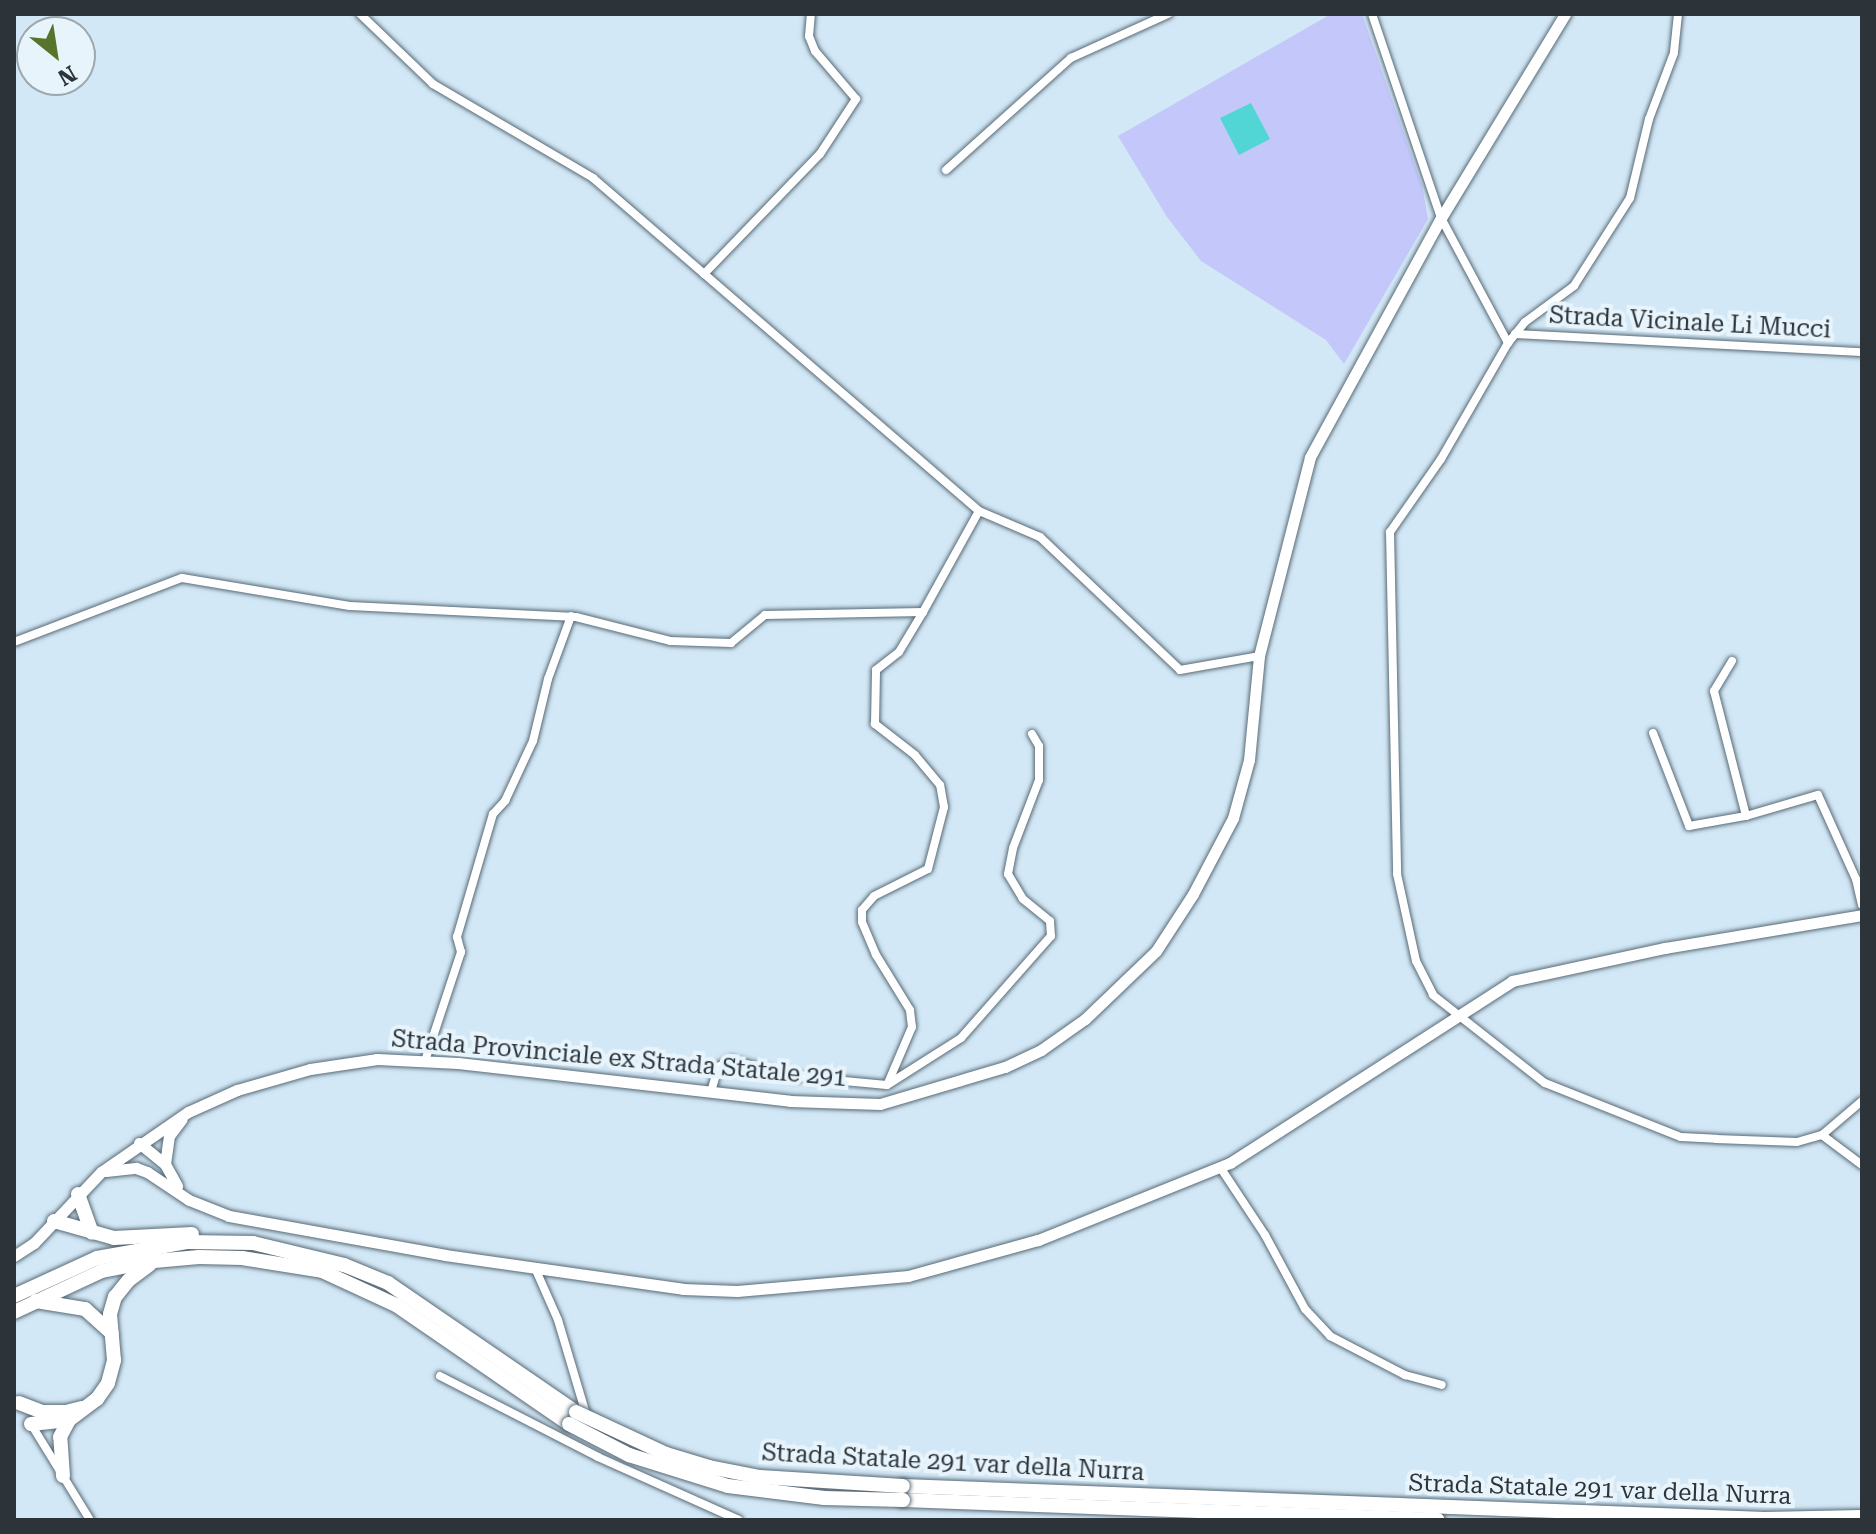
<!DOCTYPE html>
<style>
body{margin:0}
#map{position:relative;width:1876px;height:1534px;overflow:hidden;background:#d3e8f6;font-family:"Roboto Serif",serif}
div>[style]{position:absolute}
.green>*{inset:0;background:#c4c7fa}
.water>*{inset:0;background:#51d6d5}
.roads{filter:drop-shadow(0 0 2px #586a77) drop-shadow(0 0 2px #586a77)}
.street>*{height:8px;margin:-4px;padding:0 4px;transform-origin:4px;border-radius:4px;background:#fff}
.secondary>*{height:11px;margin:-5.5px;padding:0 5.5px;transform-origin:5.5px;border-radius:5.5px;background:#fff}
.highway>*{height:14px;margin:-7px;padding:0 7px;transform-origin:7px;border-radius:7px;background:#fff}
.bridges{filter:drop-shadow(0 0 2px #586a77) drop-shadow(0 0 2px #586a77)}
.highway-bridge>*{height:14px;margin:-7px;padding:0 7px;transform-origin:7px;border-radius:7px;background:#fff}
span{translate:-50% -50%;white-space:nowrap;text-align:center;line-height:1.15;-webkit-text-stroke:8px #e7f4fc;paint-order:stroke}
.street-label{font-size:24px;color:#2c343a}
.frame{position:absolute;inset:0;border:16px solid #2c343a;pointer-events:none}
.north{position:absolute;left:16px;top:16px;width:80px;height:80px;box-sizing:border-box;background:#e7f4fc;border:2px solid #9ca7ae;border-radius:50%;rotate:150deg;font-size:22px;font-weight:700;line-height:32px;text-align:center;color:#2c343a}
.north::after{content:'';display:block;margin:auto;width:28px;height:36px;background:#56752b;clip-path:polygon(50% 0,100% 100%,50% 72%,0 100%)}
</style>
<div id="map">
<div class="green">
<i style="clip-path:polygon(1331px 14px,1362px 14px,1422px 185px,1428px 219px,1344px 364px,1326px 340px,1201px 261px,1167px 217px,1118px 136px)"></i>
</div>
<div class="water">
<i style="clip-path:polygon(1251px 103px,1270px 139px,1239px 155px,1220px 118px)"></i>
</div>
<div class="roads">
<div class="street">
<i style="left:360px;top:14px;width:101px;rotate:43.8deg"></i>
<i style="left:433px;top:84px;width:186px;rotate:30.4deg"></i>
<i style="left:593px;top:178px;width:510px;rotate:40.78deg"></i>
<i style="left:979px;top:511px;width:66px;rotate:23.1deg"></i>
<i style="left:1040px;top:537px;width:193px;rotate:43.5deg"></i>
<i style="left:1180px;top:670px;width:80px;rotate:-10deg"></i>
<i style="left:1372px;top:14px;width:215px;rotate:71.3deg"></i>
<i style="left:1441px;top:218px;width:142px;rotate:61.8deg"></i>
<i style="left:1678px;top:14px;width:39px;rotate:96deg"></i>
<i style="left:1674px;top:53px;width:71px;rotate:110.7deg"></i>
<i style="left:1649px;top:119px;width:81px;rotate:103.5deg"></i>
<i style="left:1630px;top:198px;width:104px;rotate:122.5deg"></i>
<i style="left:1574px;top:286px;width:61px;rotate:143.7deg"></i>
<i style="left:1525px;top:322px;width:27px;rotate:129deg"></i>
<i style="left:1508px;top:343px;width:134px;rotate:120deg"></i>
<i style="left:1441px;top:459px;width:89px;rotate:124.9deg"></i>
<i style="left:1390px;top:532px;width:342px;rotate:88.8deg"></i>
<i style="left:1397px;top:874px;width:89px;rotate:77.7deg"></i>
<i style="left:1416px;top:961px;width:38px;rotate:63deg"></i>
<i style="left:1433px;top:995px;width:142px;rotate:38.2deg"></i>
<i style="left:1545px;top:1083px;width:146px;rotate:21.7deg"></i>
<i style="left:1681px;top:1137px;width:35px;rotate:3deg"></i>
<i style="left:1716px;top:1139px;width:81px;rotate:2.1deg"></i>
<i style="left:1797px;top:1142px;width:26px;rotate:-16deg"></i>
<i style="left:1822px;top:1135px;width:52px;rotate:-40.4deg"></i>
<i style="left:946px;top:170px;width:168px;rotate:-41.9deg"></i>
<i style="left:1071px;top:58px;width:107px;rotate:-24.4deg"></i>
<i style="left:704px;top:274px;width:167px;rotate:-46deg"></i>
<i style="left:820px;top:154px;width:66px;rotate:-56.8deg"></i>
<i style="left:856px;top:99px;width:63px;rotate:-130.5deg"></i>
<i style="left:815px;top:51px;width:16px;rotate:-112deg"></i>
<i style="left:809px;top:36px;width:22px;rotate:-85deg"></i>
<i style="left:1515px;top:334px;width:347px;rotate:3deg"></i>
<i style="left:14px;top:642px;width:180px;rotate:-20.9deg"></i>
<i style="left:182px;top:578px;width:170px;rotate:9.5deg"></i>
<i style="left:350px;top:606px;width:226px;rotate:2.8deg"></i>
<i style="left:576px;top:617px;width:97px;rotate:14.3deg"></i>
<i style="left:670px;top:641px;width:61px;rotate:1.9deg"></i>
<i style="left:731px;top:643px;width:44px;rotate:-39.5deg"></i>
<i style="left:765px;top:615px;width:158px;rotate:-1.1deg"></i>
<i style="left:923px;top:612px;width:115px;rotate:-61deg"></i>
<i style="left:1732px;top:661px;width:35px;rotate:121deg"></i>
<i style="left:1714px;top:691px;width:129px;rotate:75.6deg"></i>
<i style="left:1653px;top:733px;width:100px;rotate:68.8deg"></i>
<i style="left:1689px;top:826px;width:58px;rotate:-10deg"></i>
<i style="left:1746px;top:816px;width:75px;rotate:-16.3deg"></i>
<i style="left:1818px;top:795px;width:92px;rotate:65.7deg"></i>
<i style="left:1856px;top:879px;width:26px;rotate:77deg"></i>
<i style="left:425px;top:1061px;width:115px;rotate:-71.7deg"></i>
<i style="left:461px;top:952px;width:16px;rotate:-105deg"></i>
<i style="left:457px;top:937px;width:128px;rotate:-73.7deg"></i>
<i style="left:493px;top:814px;width:18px;rotate:-47deg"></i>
<i style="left:505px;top:801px;width:66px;rotate:-65deg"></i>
<i style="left:533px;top:741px;width:64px;rotate:-76.4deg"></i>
<i style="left:548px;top:679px;width:67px;rotate:-69.9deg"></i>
<i style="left:888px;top:1083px;width:61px;rotate:-66.8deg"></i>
<i style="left:912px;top:1027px;width:17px;rotate:-97deg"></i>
<i style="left:910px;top:1010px;width:65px;rotate:-121.7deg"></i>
<i style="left:876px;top:955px;width:36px;rotate:-113deg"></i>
<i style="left:862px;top:922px;width:12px;rotate:-90deg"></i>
<i style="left:862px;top:910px;width:18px;rotate:-49deg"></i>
<i style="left:874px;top:896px;width:60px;rotate:-26.6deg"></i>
<i style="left:928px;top:869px;width:64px;rotate:-75.5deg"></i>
<i style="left:944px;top:807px;width:22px;rotate:-100deg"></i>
<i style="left:940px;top:785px;width:39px;rotate:-130deg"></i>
<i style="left:915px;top:755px;width:51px;rotate:-142.2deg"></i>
<i style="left:875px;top:724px;width:54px;rotate:-88.9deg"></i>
<i style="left:876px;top:670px;width:29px;rotate:-38deg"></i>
<i style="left:899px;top:652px;width:47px;rotate:-59deg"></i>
<i style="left:711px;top:1092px;width:26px;rotate:-74deg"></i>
<i style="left:718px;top:1067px;width:15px;rotate:-28deg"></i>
<i style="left:731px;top:1060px;width:62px;rotate:14.9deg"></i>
<i style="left:791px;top:1076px;width:96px;rotate:5.4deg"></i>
<i style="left:887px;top:1085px;width:88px;rotate:-32.4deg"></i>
<i style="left:961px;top:1038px;width:136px;rotate:-48.6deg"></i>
<i style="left:1051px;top:936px;width:15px;rotate:-94deg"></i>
<i style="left:1050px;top:921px;width:35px;rotate:-141deg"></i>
<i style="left:1023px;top:899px;width:29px;rotate:-121deg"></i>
<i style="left:1008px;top:874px;width:26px;rotate:-79deg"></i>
<i style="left:1013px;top:848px;width:73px;rotate:-69.1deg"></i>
<i style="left:1039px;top:780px;width:34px;rotate:-90deg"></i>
<i style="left:1039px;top:746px;width:14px;rotate:-120deg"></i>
<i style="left:1822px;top:1135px;width:50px;rotate:36.9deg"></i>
<i style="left:1220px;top:1167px;width:82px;rotate:56.5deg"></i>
<i style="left:1265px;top:1235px;width:84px;rotate:61.6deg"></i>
<i style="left:1305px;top:1309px;width:37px;rotate:47deg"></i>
<i style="left:1330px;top:1336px;width:85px;rotate:27.5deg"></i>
<i style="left:1405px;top:1375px;width:38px;rotate:15deg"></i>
<i style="left:535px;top:1268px;width:57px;rotate:66.1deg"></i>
<i style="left:558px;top:1320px;width:101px;rotate:73.4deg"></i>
<i style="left:440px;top:1376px;width:178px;rotate:27.1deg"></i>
<i style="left:598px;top:1457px;width:154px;rotate:24.1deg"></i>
<i style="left:31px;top:1424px;width:113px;rotate:58.4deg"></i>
</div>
<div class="secondary">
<i style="left:139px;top:1143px;width:33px;rotate:39deg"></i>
<i style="left:165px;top:1164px;width:25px;rotate:61deg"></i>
<i style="left:165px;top:1164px;width:28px;rotate:-82deg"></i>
<i style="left:169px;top:1136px;width:21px;rotate:-53deg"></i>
<i style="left:106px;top:1171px;width:30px;rotate:-6deg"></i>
<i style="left:136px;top:1168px;width:12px;rotate:20deg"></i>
<i style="left:147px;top:1172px;width:50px;rotate:33.7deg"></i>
<i style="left:189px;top:1200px;width:43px;rotate:21.8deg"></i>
<i style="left:229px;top:1216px;width:219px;rotate:10.2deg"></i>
<i style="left:445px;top:1255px;width:240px;rotate:8.1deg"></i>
<i style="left:683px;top:1289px;width:54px;rotate:2.1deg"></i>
<i style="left:737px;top:1291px;width:172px;rotate:-5deg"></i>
<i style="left:908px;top:1276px;width:135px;rotate:-15.5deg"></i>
<i style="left:1038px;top:1240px;width:207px;rotate:-21.9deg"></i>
<i style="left:1230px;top:1163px;width:336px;rotate:-32.8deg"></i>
<i style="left:1512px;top:981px;width:157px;rotate:-12.2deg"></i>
<i style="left:1665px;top:948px;width:200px;rotate:-9.5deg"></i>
<i style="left:14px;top:1256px;width:24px;rotate:-33deg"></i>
<i style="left:34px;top:1243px;width:98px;rotate:-46.7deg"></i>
<i style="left:101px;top:1172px;width:106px;rotate:-34.6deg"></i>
<i style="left:188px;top:1112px;width:54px;rotate:-24.2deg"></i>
<i style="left:237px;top:1090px;width:76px;rotate:-16deg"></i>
<i style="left:310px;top:1069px;width:68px;rotate:-8.5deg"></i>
<i style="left:377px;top:1059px;width:81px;rotate:2.8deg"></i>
<i style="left:458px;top:1063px;width:334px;rotate:6.5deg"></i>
<i style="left:790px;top:1101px;width:90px;rotate:1.9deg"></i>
<i style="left:880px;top:1104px;width:130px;rotate:-16.5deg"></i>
<i style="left:1005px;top:1067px;width:40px;rotate:-25deg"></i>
<i style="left:1041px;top:1050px;width:54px;rotate:-35.2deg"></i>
<i style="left:1085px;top:1019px;width:98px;rotate:-43.8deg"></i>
<i style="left:1156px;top:951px;width:68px;rotate:-57deg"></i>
<i style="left:1193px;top:894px;width:86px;rotate:-62.2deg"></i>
<i style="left:1233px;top:818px;width:60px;rotate:-74.6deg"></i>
<i style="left:1249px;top:760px;width:104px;rotate:-84.5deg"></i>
<i style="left:1259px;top:656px;width:205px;rotate:-75.6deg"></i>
<i style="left:1310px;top:457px;width:273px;rotate:-61.3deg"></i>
<i style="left:1441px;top:218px;width:239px;rotate:-58.7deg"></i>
</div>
<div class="highway">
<i style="left:78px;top:1194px;width:41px;rotate:70.3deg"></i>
<i style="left:54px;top:1221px;width:62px;rotate:15.8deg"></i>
<i style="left:114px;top:1238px;width:78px;rotate:-2.9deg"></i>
<i style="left:14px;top:1296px;width:91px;rotate:-24.6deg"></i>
<i style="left:97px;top:1258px;width:91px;rotate:-10.1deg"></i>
<i style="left:187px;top:1242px;width:66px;rotate:0.9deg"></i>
<i style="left:253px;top:1243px;width:94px;rotate:13.6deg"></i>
<i style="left:344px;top:1265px;width:48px;rotate:22.2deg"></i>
<i style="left:388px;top:1283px;width:228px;rotate:34.5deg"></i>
<i style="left:36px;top:1301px;width:50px;rotate:9.3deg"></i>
<i style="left:85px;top:1309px;width:36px;rotate:42deg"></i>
<i style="left:14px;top:1312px;width:97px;rotate:-25deg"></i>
<i style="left:102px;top:1271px;width:53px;rotate:-10.9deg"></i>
<i style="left:154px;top:1261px;width:45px;rotate:-5.1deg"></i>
<i style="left:199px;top:1257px;width:43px;rotate:1.3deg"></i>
<i style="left:242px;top:1258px;width:81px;rotate:9.2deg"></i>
<i style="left:322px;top:1271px;width:81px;rotate:24.7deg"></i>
<i style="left:396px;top:1305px;width:210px;rotate:34.5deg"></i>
<i style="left:19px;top:1403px;width:25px;rotate:21deg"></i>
<i style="left:42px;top:1412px;width:24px"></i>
<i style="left:66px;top:1412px;width:16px;rotate:-14deg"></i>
<i style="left:31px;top:1424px;width:38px;rotate:-6deg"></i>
<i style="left:63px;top:1476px;width:39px;rotate:-94deg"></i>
<i style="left:60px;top:1437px;width:19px;rotate:-62deg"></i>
<i style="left:69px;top:1420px;width:35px;rotate:-37deg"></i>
<i style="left:97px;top:1399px;width:19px;rotate:-55deg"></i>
<i style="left:108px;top:1383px;width:24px;rotate:-75deg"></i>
<i style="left:114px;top:1360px;width:46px;rotate:-95deg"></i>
<i style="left:110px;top:1314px;width:18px;rotate:-74deg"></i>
<i style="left:115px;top:1297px;width:22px;rotate:-51deg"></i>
<i style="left:129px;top:1280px;width:26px;rotate:-37deg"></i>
<i style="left:903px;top:1486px;width:862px;rotate:2.19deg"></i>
<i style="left:1764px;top:1519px;width:98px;rotate:-1.2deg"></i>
<i style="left:903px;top:1500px;width:535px;rotate:2.14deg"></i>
</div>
</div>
<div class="bridges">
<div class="highway-bridge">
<i style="left:576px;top:1412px;width:99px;rotate:25deg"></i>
<i style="left:666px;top:1454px;width:45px;rotate:16.8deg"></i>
<i style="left:709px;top:1467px;width:52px;rotate:11.1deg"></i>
<i style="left:760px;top:1477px;width:143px;rotate:3.6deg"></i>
<i style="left:569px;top:1424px;width:68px;rotate:27.3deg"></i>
<i style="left:629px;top:1455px;width:104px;rotate:17.4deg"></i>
<i style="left:728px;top:1486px;width:97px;rotate:7.1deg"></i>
<i style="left:824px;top:1498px;width:79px;rotate:1.5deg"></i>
</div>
</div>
<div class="street-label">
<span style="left:1690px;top:323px;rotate:3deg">Strada Vicinale Li Mucci</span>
<span style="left:619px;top:1059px;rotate:5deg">Strada Provinciale ex Strada Statale 291</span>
<span style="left:953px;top:1463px;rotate:3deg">Strada Statale 291 var della Nurra</span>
<span style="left:1600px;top:1490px;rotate:2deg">Strada Statale 291 var della Nurra</span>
</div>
<div class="frame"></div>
<div class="north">N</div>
</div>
